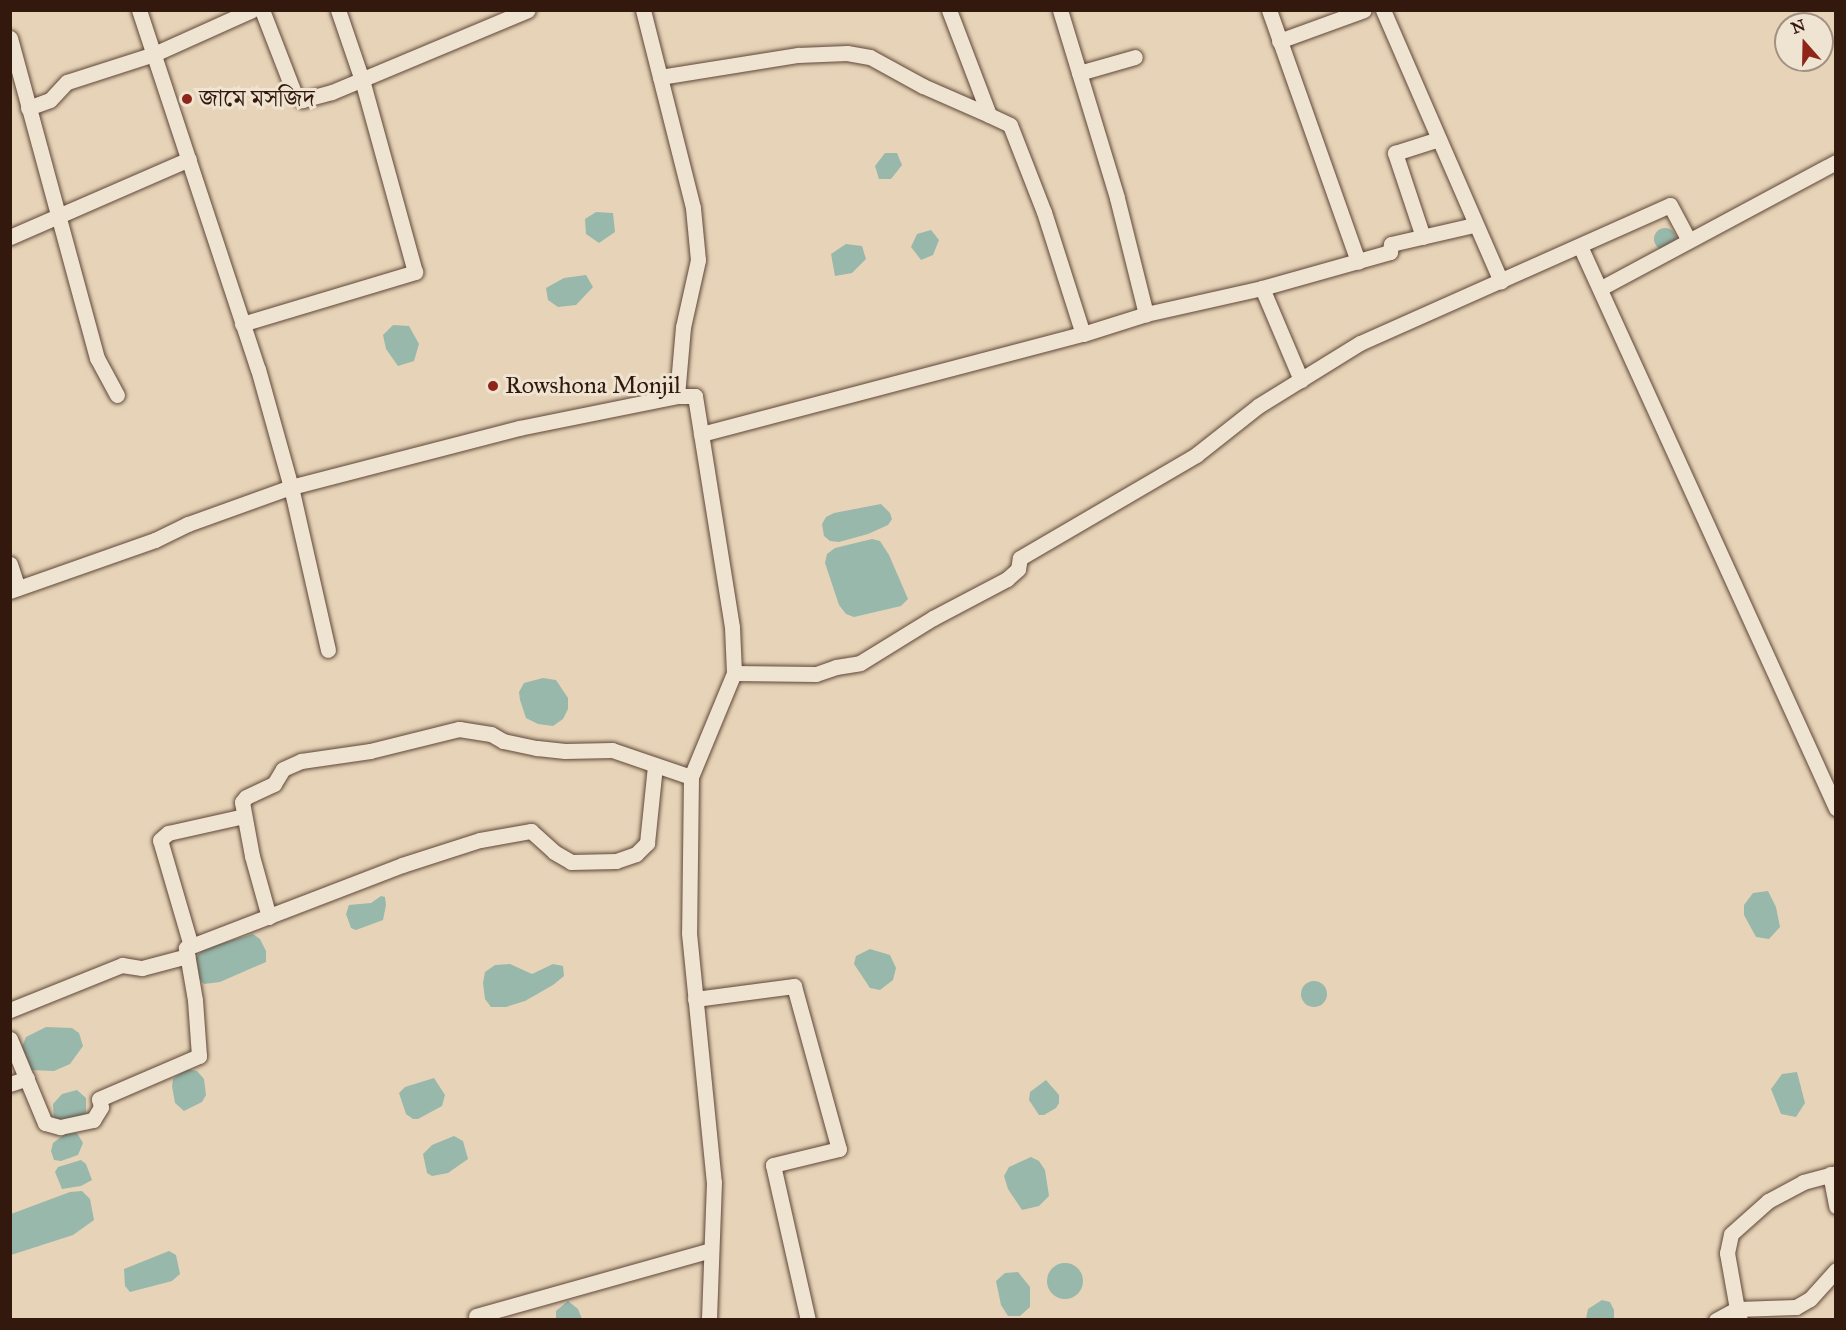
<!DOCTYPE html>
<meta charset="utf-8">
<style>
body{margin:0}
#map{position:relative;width:1846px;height:1330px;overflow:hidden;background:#e7d4b8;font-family:"IM FELL Great Primer","Noto Serif Bengali",serif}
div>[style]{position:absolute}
.water>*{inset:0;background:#97b8ab}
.round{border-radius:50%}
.roads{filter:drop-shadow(0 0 2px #5f4738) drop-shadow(0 0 2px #5f4738)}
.street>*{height:15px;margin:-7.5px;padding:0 7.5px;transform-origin:7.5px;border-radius:7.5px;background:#efe3d1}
.dots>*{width:16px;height:16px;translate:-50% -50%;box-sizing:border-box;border:3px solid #efe3d1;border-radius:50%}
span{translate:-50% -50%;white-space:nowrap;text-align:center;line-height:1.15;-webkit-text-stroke:6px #efe3d1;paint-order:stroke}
.poi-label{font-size:24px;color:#32180d}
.left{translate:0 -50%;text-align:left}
.frame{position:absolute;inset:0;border:12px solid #32180d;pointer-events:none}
.north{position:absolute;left:1774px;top:12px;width:60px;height:60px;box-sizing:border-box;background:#efe3d1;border:2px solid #a39283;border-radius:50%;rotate:340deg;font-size:16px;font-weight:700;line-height:24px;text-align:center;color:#32180d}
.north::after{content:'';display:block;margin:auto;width:21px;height:27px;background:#8f2418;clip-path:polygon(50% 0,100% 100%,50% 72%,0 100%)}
</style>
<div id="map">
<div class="water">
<i style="clip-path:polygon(885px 153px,897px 153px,902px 165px,891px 179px,879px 179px,875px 166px)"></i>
<i style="clip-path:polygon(596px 212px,613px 213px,615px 232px,599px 243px,586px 234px,585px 219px)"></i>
<i class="round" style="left:1654px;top:228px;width:22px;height:22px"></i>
<i style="clip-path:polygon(931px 230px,939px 240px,933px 255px,921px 260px,911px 247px,917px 234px)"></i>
<i style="clip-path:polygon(846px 244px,862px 246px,866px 259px,852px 273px,835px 276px,831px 254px)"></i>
<i style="clip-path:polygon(586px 275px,593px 287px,576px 305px,558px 307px,548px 300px,546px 288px,564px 278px)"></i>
<i style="clip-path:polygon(393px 325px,409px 326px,419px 344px,414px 361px,398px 366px,386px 349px,383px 335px)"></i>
<i style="clip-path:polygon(881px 504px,890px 513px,892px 519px,888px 525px,868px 534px,839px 542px,830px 541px,824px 536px,822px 524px,826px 517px,834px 513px)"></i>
<i style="clip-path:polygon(872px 539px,880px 541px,889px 555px,908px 599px,901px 606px,854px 617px,846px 614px,839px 605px,825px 563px,827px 554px,835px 548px)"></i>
<i style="clip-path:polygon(543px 678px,556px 680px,568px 698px,568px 709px,563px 719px,553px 726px,538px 724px,526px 718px,520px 700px,519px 692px,524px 683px)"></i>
<i style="clip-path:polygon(1768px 891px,1776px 907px,1780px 927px,1769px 939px,1756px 937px,1744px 915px,1744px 905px,1753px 893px)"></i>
<i style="clip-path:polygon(381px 896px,385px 897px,386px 905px,383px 920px,356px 930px,351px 928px,346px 914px,349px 905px,371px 903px)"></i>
<i style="clip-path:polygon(253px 934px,260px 939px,266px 951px,266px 962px,220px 982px,204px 984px,197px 976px,194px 960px,203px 949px)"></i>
<i style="clip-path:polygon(870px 949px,890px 955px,896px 968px,893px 980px,880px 990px,870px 988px,854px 964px,856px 956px)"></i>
<i style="clip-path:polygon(510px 964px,532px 974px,553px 964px,563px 966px,564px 976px,553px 985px,525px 1001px,506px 1007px,491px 1007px,485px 999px,483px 983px,485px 972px,495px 965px)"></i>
<i class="round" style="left:1301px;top:981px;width:26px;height:26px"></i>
<i style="clip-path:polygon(46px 1027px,72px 1028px,79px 1033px,83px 1046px,70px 1064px,54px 1071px,29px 1070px,22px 1058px,22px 1047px,26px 1037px)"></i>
<i style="clip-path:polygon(187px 1069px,197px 1071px,204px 1079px,206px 1095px,202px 1102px,184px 1111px,175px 1103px,172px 1086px,173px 1079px)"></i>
<i style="clip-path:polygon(1797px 1072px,1805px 1103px,1796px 1117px,1781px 1114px,1771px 1089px,1782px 1074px)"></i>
<i style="clip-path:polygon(434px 1078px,445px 1095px,442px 1106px,418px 1119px,413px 1119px,406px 1114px,399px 1093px,405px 1087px)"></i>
<i style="clip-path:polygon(1046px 1080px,1059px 1095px,1059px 1103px,1056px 1108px,1044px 1115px,1039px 1115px,1029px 1100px,1030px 1092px)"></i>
<i style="clip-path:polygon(77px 1090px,86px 1098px,86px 1113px,75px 1120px,61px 1122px,54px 1119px,53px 1104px,62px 1094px)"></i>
<i style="clip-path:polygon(77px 1133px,83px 1143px,78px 1155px,61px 1161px,54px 1160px,51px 1151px,53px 1143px,65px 1134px)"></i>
<i style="clip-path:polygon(454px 1136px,463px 1141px,468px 1159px,448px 1173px,432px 1176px,427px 1173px,423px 1154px,432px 1145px)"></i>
<i style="clip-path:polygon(1031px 1157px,1039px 1161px,1045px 1170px,1049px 1196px,1039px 1206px,1022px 1210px,1008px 1189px,1004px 1176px,1009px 1167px)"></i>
<i style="clip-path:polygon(81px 1160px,86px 1164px,92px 1180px,81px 1186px,62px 1189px,55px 1172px,58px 1167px)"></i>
<i style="clip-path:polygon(82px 1191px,90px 1199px,94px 1220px,73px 1235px,11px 1255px,11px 1214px,70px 1192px)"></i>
<i style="clip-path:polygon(169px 1251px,176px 1255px,180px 1274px,172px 1281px,130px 1292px,125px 1286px,124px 1269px)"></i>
<i class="round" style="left:1047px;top:1263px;width:36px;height:36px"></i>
<i style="clip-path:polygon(1018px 1272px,1030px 1287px,1030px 1307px,1020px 1316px,1008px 1316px,1001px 1305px,996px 1281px,1005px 1273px)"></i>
<i style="clip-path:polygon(1602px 1300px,1610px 1302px,1614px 1310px,1614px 1319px,1586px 1319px,1588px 1309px)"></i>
<i style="clip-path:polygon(568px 1301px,578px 1309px,582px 1319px,556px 1319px,556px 1311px)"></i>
</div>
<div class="roads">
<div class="street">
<i style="left:139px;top:10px;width:378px;rotate:71.7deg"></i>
<i style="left:258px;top:369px;width:123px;rotate:74.4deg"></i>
<i style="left:291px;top:487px;width:167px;rotate:77.2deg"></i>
<i style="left:262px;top:10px;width:91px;rotate:68.8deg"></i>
<i style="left:295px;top:95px;width:9px;rotate:36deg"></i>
<i style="left:302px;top:100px;width:31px;rotate:-15deg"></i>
<i style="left:332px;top:92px;width:212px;rotate:-22.7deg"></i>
<i style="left:643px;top:10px;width:204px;rotate:75.8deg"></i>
<i style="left:693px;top:208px;width:52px;rotate:84.5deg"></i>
<i style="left:698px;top:260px;width:69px;rotate:102.6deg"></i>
<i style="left:683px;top:327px;width:69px;rotate:95deg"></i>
<i style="left:949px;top:10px;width:112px;rotate:69.1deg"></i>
<i style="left:989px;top:115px;width:23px;rotate:25deg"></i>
<i style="left:1010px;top:125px;width:93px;rotate:68.7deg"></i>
<i style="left:1044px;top:212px;width:128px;rotate:72.3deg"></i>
<i style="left:1060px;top:10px;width:196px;rotate:73.1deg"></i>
<i style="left:1117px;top:198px;width:120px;rotate:76deg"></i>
<i style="left:1269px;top:10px;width:267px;rotate:70.5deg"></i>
<i style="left:1383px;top:10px;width:296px;rotate:66.5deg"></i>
<i style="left:10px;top:38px;width:332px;rotate:74.8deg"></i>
<i style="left:97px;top:358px;width:42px;rotate:61.6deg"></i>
<i style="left:1279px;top:41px;width:90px;rotate:-20deg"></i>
<i style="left:1079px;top:73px;width:58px;rotate:-15.9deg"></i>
<i style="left:660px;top:77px;width:140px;rotate:-9.1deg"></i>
<i style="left:798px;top:55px;width:49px;rotate:-2.3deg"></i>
<i style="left:847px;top:53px;width:23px;rotate:10deg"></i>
<i style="left:870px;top:57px;width:60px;rotate:28.7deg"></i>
<i style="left:923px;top:86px;width:72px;rotate:23.7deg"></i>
<i style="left:28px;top:108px;width:23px;rotate:-20deg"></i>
<i style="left:50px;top:100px;width:25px;rotate:-47deg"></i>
<i style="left:67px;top:82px;width:91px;rotate:-17.8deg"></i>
<i style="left:154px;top:54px;width:107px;rotate:-24.2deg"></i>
<i style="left:10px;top:237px;width:195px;rotate:-23.5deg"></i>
<i style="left:1423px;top:237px;width:89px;rotate:-108.4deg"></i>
<i style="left:1395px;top:153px;width:46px;rotate:-17.7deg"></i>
<i style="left:1580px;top:246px;width:618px;rotate:65.51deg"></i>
<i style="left:1262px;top:288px;width:100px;rotate:67deg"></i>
<i style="left:1601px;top:288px;width:267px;rotate:-28.2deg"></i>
<i style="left:242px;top:324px;width:181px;rotate:-16.7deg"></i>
<i style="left:415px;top:272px;width:199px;rotate:-105.4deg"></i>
<i style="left:362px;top:80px;width:74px;rotate:-108.9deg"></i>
<i style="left:701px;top:434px;width:395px;rotate:-14.7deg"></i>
<i style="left:1083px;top:334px;width:66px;rotate:-17.6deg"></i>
<i style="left:1146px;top:314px;width:119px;rotate:-12.6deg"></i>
<i style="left:1262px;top:288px;width:133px;rotate:-15.7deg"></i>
<i style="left:1390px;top:252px;width:8px;rotate:-83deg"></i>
<i style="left:1391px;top:244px;width:85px;rotate:-12.9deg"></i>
<i style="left:10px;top:564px;width:25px;rotate:72deg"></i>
<i style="left:10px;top:591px;width:154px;rotate:-19.4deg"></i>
<i style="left:155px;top:540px;width:37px;rotate:-26deg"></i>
<i style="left:188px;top:524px;width:109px;rotate:-19.8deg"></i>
<i style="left:291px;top:487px;width:236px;rotate:-14.5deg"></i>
<i style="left:519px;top:428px;width:161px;rotate:-11.4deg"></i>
<i style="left:677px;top:396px;width:18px"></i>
<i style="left:695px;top:396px;width:234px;rotate:80.9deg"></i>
<i style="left:732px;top:627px;width:46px;rotate:87.5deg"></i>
<i style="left:734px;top:673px;width:113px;rotate:112.5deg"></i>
<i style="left:691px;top:777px;width:156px;rotate:90.7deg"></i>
<i style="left:689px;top:933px;width:250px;rotate:84.3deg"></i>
<i style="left:714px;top:1182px;width:138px;rotate:92.1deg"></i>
<i style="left:734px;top:673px;width:82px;rotate:0.7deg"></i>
<i style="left:816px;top:674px;width:21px;rotate:-19deg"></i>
<i style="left:836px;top:667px;width:24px;rotate:-9deg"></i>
<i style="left:860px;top:663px;width:86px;rotate:-31.7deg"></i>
<i style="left:933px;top:618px;width:84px;rotate:-27.8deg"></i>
<i style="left:1007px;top:579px;width:15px;rotate:-42deg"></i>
<i style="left:1018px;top:569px;width:11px;rotate:-80deg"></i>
<i style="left:1020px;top:558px;width:204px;rotate:-30.3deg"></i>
<i style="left:1196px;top:455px;width:79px;rotate:-38.3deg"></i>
<i style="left:1258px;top:406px;width:120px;rotate:-31.7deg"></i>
<i style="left:1360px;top:343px;width:339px;rotate:-24deg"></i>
<i style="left:1670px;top:205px;width:40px;rotate:62deg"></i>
<i style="left:269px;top:917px;width:63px;rotate:-105.6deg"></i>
<i style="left:252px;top:856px;width:55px;rotate:-100.5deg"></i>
<i style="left:242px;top:802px;width:6px;rotate:-51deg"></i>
<i style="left:246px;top:797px;width:31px;rotate:-25deg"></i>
<i style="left:274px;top:784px;width:17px;rotate:-59deg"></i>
<i style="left:283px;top:769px;width:20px;rotate:-24deg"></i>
<i style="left:301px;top:761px;width:70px;rotate:-8.2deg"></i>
<i style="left:370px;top:751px;width:92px;rotate:-13.9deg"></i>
<i style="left:459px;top:729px;width:32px;rotate:9deg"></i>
<i style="left:491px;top:734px;width:14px;rotate:30deg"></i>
<i style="left:503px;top:741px;width:35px;rotate:12deg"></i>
<i style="left:537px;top:748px;width:28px;rotate:6deg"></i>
<i style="left:565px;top:751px;width:47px;rotate:-1.2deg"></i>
<i style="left:612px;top:750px;width:83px;rotate:18.9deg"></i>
<i style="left:191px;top:946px;width:110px;rotate:-106.3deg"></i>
<i style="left:160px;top:840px;width:11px;rotate:-41deg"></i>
<i style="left:168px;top:833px;width:78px;rotate:-12.6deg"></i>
<i style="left:695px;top:999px;width:100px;rotate:-7.5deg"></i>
<i style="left:794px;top:986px;width:169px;rotate:74.6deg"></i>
<i style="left:839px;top:1149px;width:68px;rotate:166.4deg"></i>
<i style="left:773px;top:1165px;width:159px;rotate:77.3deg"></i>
<i style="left:10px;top:1010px;width:121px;rotate:-21.9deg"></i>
<i style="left:122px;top:965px;width:20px;rotate:9deg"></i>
<i style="left:142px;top:968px;width:47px;rotate:-14.9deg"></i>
<i style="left:10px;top:1039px;width:91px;rotate:67.4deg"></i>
<i style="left:45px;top:1123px;width:16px;rotate:15deg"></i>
<i style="left:60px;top:1127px;width:34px;rotate:-12deg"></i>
<i style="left:93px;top:1120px;width:15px;rotate:-58deg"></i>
<i style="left:101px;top:1107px;width:8px;rotate:-104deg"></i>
<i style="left:99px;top:1099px;width:109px;rotate:-23.3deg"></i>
<i style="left:199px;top:1056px;width:56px;rotate:-94.1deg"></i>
<i style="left:195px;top:1000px;width:53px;rotate:-99.8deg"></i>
<i style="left:186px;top:948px;width:231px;rotate:-21deg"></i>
<i style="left:402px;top:865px;width:82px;rotate:-17.8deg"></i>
<i style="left:480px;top:840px;width:52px;rotate:-10deg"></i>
<i style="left:531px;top:831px;width:31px;rotate:42deg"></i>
<i style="left:554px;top:852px;width:20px;rotate:30deg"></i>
<i style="left:571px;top:862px;width:45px;rotate:-1.3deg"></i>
<i style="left:616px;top:861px;width:21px;rotate:-19deg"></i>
<i style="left:636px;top:854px;width:16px;rotate:-45deg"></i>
<i style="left:647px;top:843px;width:78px;rotate:-84.1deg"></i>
<i style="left:10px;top:1084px;width:18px;rotate:-19deg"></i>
<i style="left:1830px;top:1174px;width:33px;rotate:79deg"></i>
<i style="left:476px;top:1316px;width:244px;rotate:-15.7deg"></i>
<i style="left:1716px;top:1320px;width:24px;rotate:-28deg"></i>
<i style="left:1737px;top:1309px;width:57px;rotate:-100.1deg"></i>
<i style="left:1727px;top:1253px;width:19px;rotate:-78deg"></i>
<i style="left:1731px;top:1234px;width:50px;rotate:-41.7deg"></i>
<i style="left:1768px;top:1201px;width:40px;rotate:-28deg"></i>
<i style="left:1803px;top:1182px;width:34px;rotate:-15deg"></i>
<i style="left:1740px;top:1320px;width:11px;rotate:-105deg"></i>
<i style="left:1737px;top:1309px;width:59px;rotate:-1.9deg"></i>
<i style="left:1796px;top:1307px;width:16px;rotate:-30deg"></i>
<i style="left:1810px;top:1299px;width:39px;rotate:-48deg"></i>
</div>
</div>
<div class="dots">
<i style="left:187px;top:99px;background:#8f2418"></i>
<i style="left:493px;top:386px;background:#8f2418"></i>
</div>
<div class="poi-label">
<span class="left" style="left:199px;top:99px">জামে মসজিদ</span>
<span class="left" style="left:505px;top:386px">Rowshona Monjil</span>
</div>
<div class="frame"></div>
<div class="north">N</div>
</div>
